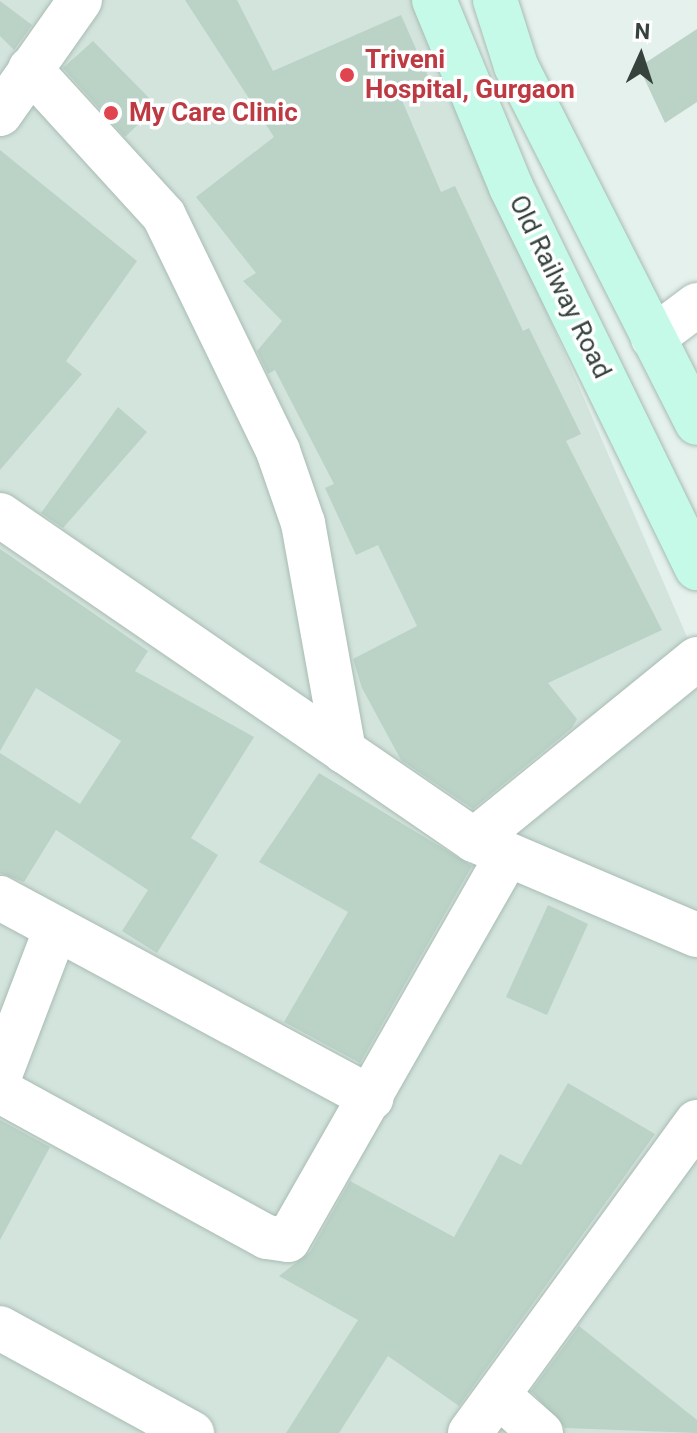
<!DOCTYPE html>
<style>
body{margin:0}
#map{position:relative;width:697px;height:1433px;overflow:hidden;background:#e5f1ec;font-family:Roboto,sans-serif}
div>[style]{position:absolute}
.residential>*{inset:0;background:#d3e4dd}
.building>*{inset:0;background:#bbd2c7}
.roads{filter:drop-shadow(0 0 2px #a8bcb3) drop-shadow(0 0 2px #a8bcb3)}
.street>*{height:44px;margin:-22px;padding:0 22px;transform-origin:22px;border-radius:22px;background:#fff}
.secondary>*{height:44px;margin:-22px;padding:0 22px;transform-origin:22px;border-radius:22px;background:#c5fae9}
.dots>*{width:22px;height:22px;translate:-50% -50%;box-sizing:border-box;border:4px solid #fff;border-radius:50%}
span{translate:-50% -50%;white-space:nowrap;text-align:center;line-height:1.15;-webkit-text-stroke:7px #fff;paint-order:stroke}
.health-label{font-size:26px;color:#be3a42;font-weight:700}
.left{translate:0 -50%;text-align:left}
.street-label{font-size:26px;color:#35433c}
.north{position:absolute;left:601px;top:16px;width:80px;height:80px;-webkit-text-stroke:6px #fff;paint-order:stroke;rotate:3deg;font-size:22px;font-weight:700;line-height:32px;text-align:center;color:#35433c}
.north::after{content:'';display:block;margin:auto;width:28px;height:36px;background:#35433c;clip-path:polygon(50% 0,100% 100%,50% 72%,0 100%)}
</style>
<div id="map">
<div class="residential">
<i style="clip-path:polygon(0 0,412px 0,697px 660px,697px 1433px,0 1433px)"></i>
</div>
<div class="building">
<i style="clip-path:polygon(185px 0,237px 0,273px 71px,401px 15px,432px 85px,401px 98px,441px 192px,455px 186px,523px 331px,529px 328px,581px 434px,566px 441px,662px 630px,548px 683px,577px 719px,572px 728px,473px 809px,401px 760px,362px 688px,353px 659px,417px 626px,378px 545px,356px 555px,325px 488px,334px 484px,275px 370px,268px 374px,257px 351px,282px 321px,243px 281px,256px 273px,196px 197px,274px 137px)"></i>
<i style="clip-path:polygon(0 1px,32px 25px,14px 50px,0 36px)"></i>
<i style="clip-path:polygon(697px 29px,697px 102px,665px 123px,639px 67px)"></i>
<i style="clip-path:polygon(93px 41px,157px 106px,125px 137px,63px 68px)"></i>
<i style="clip-path:polygon(0 150px,137px 261px,66px 361px,82px 374px,0 470px)"></i>
<i style="clip-path:polygon(118px 407px,147px 432px,63px 528px,41px 513px)"></i>
<i style="clip-path:polygon(0 549px,148px 651px,135px 671px,254px 737px,191px 838px,218px 855px,157px 953px,122px 931px,148px 890px,56px 830px,24px 882px,0 873px,0 753px,80px 804px,121px 741px,36px 688px,0 751px)"></i>
<i style="clip-path:polygon(319px 773px,472px 866px,360px 1063px,284px 1022px,348px 912px,259px 862px)"></i>
<i style="clip-path:polygon(548px 905px,588px 924px,547px 1015px,506px 997px)"></i>
<i style="clip-path:polygon(568px 1083px,655px 1134px,459px 1406px,388px 1356px,339px 1433px,286px 1433px,358px 1320px,279px 1276px,310px 1252px,350px 1181px,454px 1237px,500px 1154px,521px 1165px)"></i>
<i style="clip-path:polygon(0 1120px,50px 1147px,0 1240px)"></i>
<i style="clip-path:polygon(579px 1326px,697px 1420px,697px 1433px,565px 1428px,531px 1391px)"></i>
</div>
<div class="roads">
<div class="street">
<i style="left:30px;top:69px;width:199px;rotate:47.6deg"></i>
<i style="left:164px;top:216px;width:261px;rotate:64.1deg"></i>
<i style="left:278px;top:451px;width:76px;rotate:70.9deg"></i>
<i style="left:303px;top:523px;width:232px;rotate:79.8deg"></i>
<i style="left:0;top:114px;width:139px;rotate:-54.9deg"></i>
<i style="left:653px;top:338px;width:55px;rotate:-36.9deg"></i>
<i style="left:0;top:515px;width:575px;rotate:34.44deg"></i>
<i style="left:474px;top:840px;width:242px;rotate:23.1deg"></i>
<i style="left:474px;top:840px;width:287px;rotate:-39.1deg"></i>
<i style="left:0;top:898px;width:422px;rotate:28.3deg"></i>
<i style="left:0;top:1075px;width:157px;rotate:-69.1deg"></i>
<i style="left:0;top:1091px;width:304px;rotate:28.7deg"></i>
<i style="left:267px;top:1237px;width:21px;rotate:8deg"></i>
<i style="left:288px;top:1240px;width:442px;rotate:-60.3deg"></i>
<i style="left:0;top:1328px;width:219px;rotate:28.7deg"></i>
<i style="left:499px;top:1396px;width:56px;rotate:41.4deg"></i>
<i style="left:470px;top:1433px;width:385px;rotate:-53.9deg"></i>
</div>
<div class="secondary">
<i style="left:434px;top:0;width:202px;rotate:67.6deg"></i>
<i style="left:511px;top:187px;width:424px;rotate:64deg"></i>
<i style="left:495px;top:0;width:69px;rotate:72.3deg"></i>
<i style="left:516px;top:66px;width:400px;rotate:63.1deg"></i>
</div>
</div>
<div class="dots">
<i style="left:347px;top:75px;background:#e0444e"></i>
<i style="left:111px;top:113px;background:#e0444e"></i>
</div>
<div class="health-label">
<span class="left" style="left:365px;top:75px">Triveni<br>Hospital, Gurgaon</span>
<span class="left" style="left:129px;top:113px">My Care Clinic</span>
</div>
<div class="street-label">
<span style="left:560px;top:287px;rotate:64deg">Old Railway Road</span>
</div>
<div class="north">N</div>
</div>
